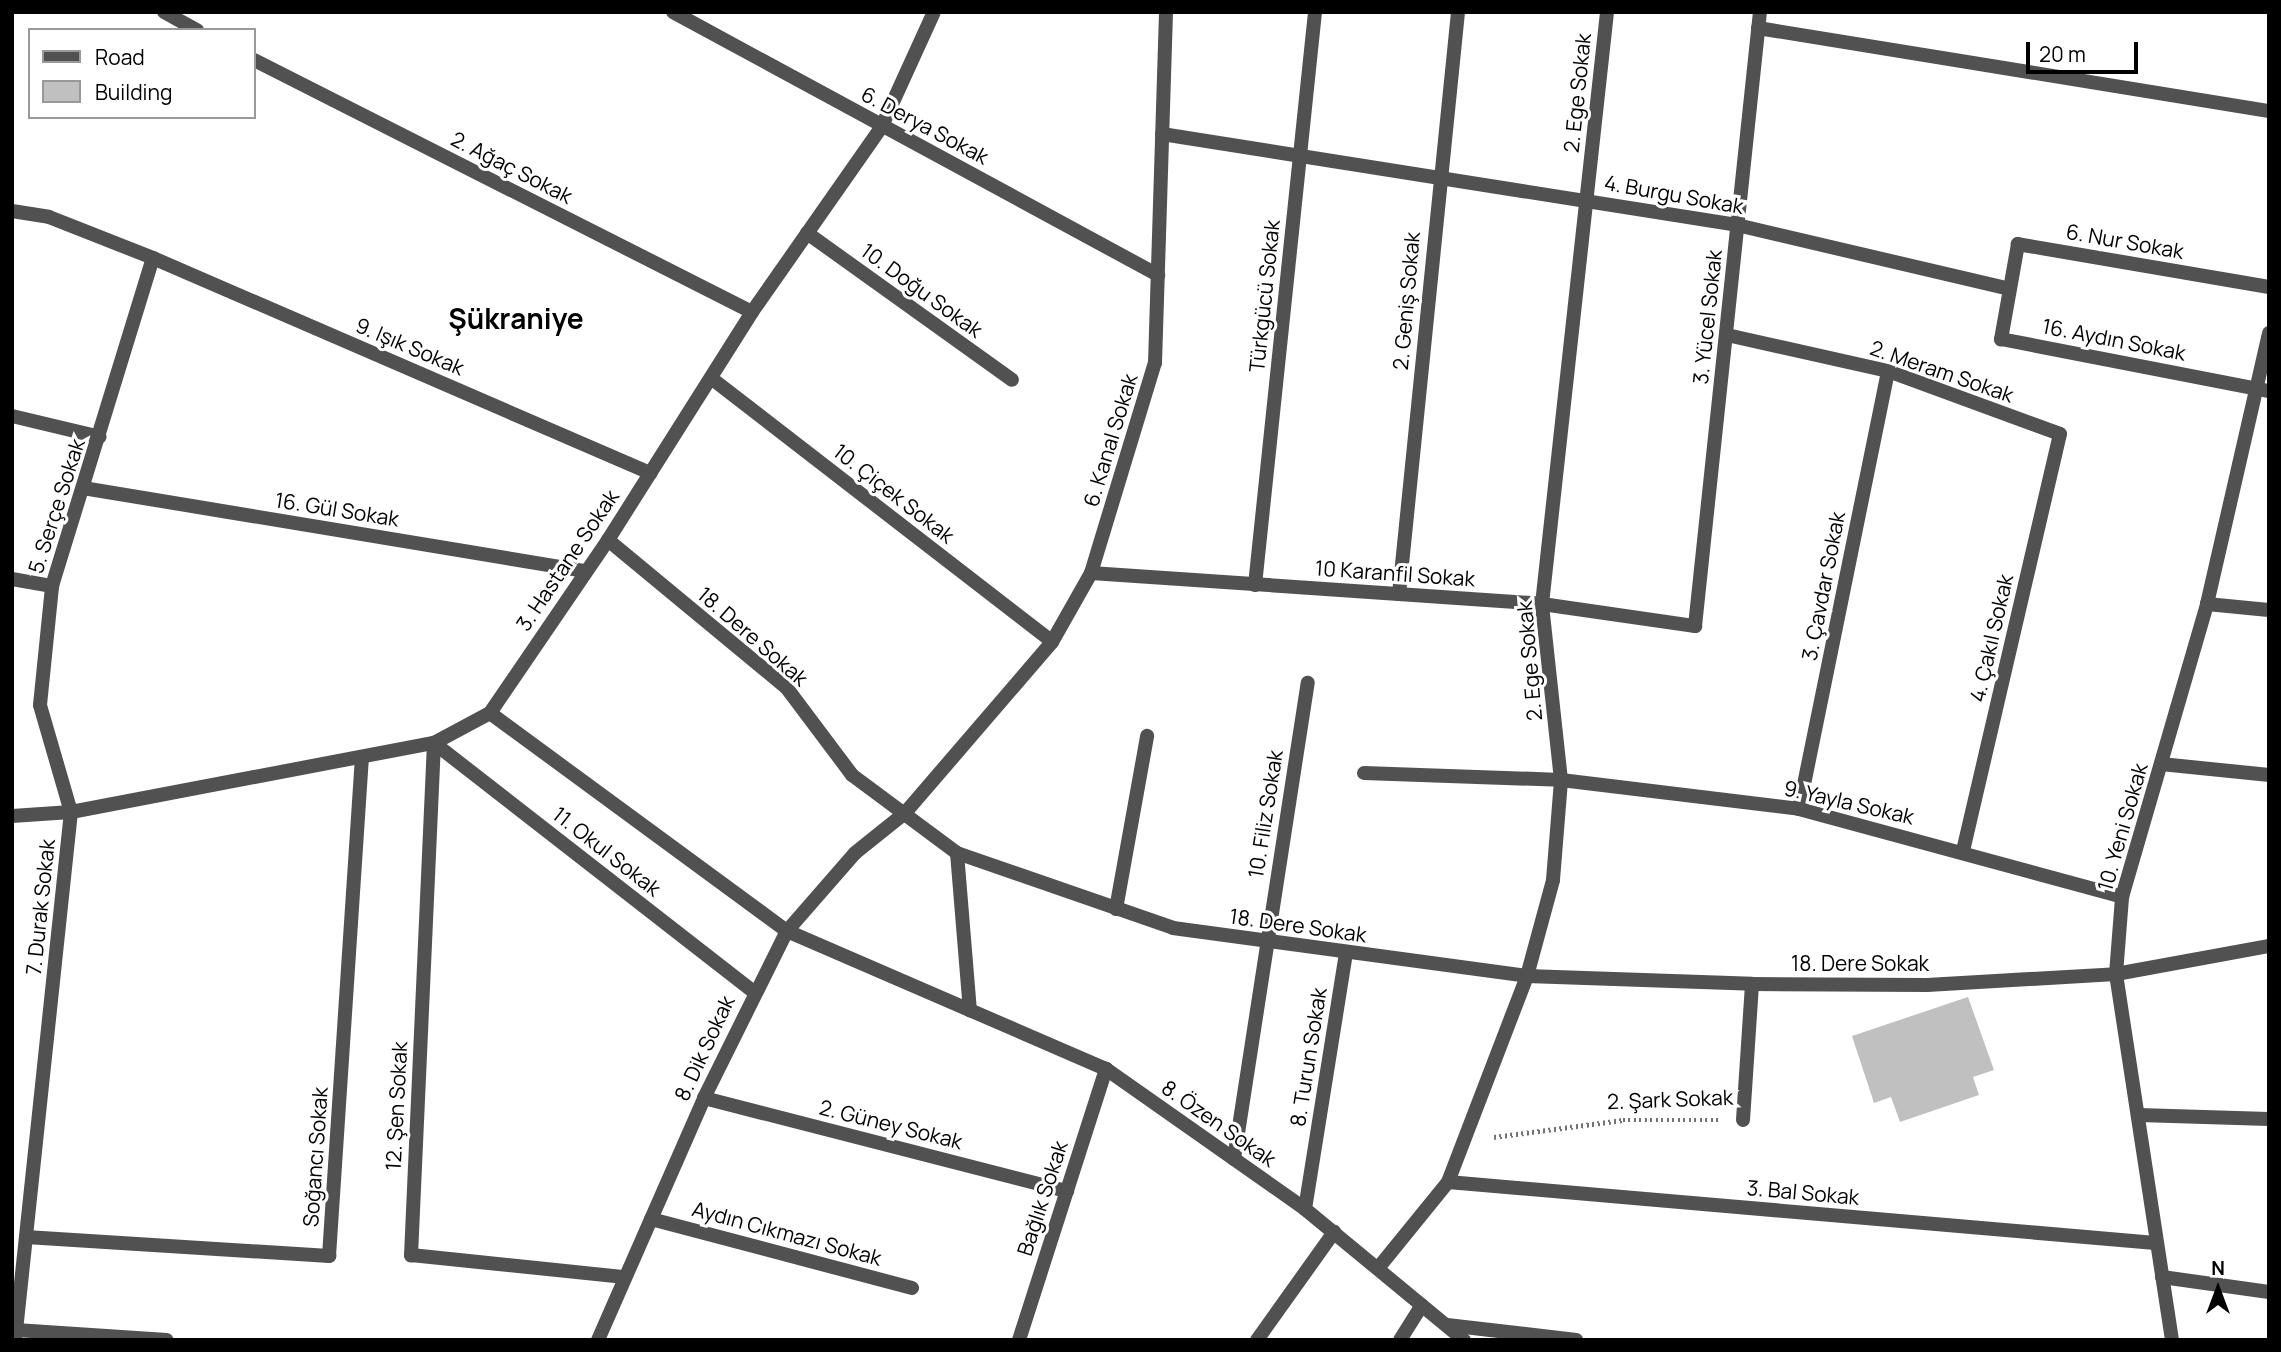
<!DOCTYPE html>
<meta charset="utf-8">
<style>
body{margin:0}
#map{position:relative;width:2281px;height:1352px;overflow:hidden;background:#fff;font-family:Manrope,sans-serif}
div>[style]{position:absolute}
.building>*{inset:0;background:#c0c0c0}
.path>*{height:4.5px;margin-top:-2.25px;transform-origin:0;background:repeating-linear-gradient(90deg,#737373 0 2px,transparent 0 5.5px)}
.minor>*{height:14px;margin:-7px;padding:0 7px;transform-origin:7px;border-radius:7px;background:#515151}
span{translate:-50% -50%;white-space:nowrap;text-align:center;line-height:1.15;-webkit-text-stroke:6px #fff;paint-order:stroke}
.street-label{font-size:21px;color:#000}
.district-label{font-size:28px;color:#000;font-weight:700}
.frame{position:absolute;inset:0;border:14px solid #000;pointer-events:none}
.legend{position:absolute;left:28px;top:28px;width:228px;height:91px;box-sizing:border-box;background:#fff;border:2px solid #999;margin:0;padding:9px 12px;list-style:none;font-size:21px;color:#000}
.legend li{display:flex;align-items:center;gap:14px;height:35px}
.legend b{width:35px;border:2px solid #999}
.north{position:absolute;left:2183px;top:1254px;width:70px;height:70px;-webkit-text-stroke:5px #fff;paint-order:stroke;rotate:0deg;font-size:19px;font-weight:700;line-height:28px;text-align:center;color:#000}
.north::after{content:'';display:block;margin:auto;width:24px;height:32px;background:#000;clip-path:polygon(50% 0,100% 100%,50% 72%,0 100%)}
.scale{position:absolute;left:2026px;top:42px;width:112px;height:32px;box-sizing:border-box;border:4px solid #000;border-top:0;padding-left:9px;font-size:21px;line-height:24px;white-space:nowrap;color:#000;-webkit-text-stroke:5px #fff;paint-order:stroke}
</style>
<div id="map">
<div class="building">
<i style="clip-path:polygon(1968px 997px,1994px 1070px,1973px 1077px,1979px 1095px,1900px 1122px,1891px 1097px,1874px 1103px,1852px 1036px)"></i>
</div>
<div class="path">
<i style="left:1494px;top:1137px;width:130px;rotate:-7.5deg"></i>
<i style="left:1623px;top:1120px;width:96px"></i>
</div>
<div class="minor">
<i style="left:164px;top:12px;width:38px;rotate:29deg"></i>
<i style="left:673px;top:12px;width:552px;rotate:28.47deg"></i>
<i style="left:1758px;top:28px;width:518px;rotate:9.23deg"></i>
<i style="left:254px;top:60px;width:558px;rotate:26.84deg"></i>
<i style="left:1162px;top:134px;width:582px;rotate:8.99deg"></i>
<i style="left:1737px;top:225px;width:280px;rotate:13.2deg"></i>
<i style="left:12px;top:211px;width:37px;rotate:9deg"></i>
<i style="left:49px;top:217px;width:112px;rotate:21.5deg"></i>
<i style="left:153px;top:258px;width:542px;rotate:23.39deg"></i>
<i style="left:807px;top:233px;width:252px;rotate:35.6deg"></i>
<i style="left:2269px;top:287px;width:255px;rotate:-170.3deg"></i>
<i style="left:2018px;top:244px;width:97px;rotate:100.1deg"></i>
<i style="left:2001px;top:339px;width:273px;rotate:11deg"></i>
<i style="left:1727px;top:335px;width:165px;rotate:12.6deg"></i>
<i style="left:1888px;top:371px;width:183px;rotate:20.1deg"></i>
<i style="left:2060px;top:434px;width:428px;rotate:103.1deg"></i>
<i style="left:711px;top:378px;width:431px;rotate:37.7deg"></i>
<i style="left:12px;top:416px;width:90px;rotate:13.4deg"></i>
<i style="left:83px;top:488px;width:509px;rotate:9.39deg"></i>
<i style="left:608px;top:540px;width:231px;rotate:39.6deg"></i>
<i style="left:786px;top:687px;width:110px;rotate:53.1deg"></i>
<i style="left:852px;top:775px;width:131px;rotate:36.6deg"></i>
<i style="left:957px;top:853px;width:229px;rotate:19.1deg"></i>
<i style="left:1173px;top:928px;width:357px;rotate:7.7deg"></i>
<i style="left:1527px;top:976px;width:225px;rotate:2deg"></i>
<i style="left:1752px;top:984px;width:175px;rotate:0.3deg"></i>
<i style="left:1927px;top:985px;width:189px;rotate:-3.3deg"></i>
<i style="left:2116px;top:974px;width:156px;rotate:-10.4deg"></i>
<i style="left:1091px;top:573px;width:452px;rotate:3.9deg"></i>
<i style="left:1542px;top:604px;width:155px;rotate:8.2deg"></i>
<i style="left:1695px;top:626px;width:617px;rotate:-83.96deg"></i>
<i style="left:12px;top:579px;width:41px;rotate:9.9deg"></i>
<i style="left:1255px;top:585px;width:576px;rotate:-84.02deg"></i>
<i style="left:1399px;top:594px;width:585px;rotate:-84.21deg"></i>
<i style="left:2207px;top:604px;width:62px;rotate:5.5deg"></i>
<i style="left:490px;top:713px;width:368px;rotate:36.3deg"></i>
<i style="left:787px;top:931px;width:348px;rotate:23.4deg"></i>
<i style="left:1106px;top:1069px;width:243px;rotate:35.1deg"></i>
<i style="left:1305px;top:1209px;width:206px;rotate:39.5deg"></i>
<i style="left:434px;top:743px;width:513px;rotate:92.57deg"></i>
<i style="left:411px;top:1255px;width:215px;rotate:5.9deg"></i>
<i style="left:434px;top:743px;width:405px;rotate:37.9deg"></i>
<i style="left:2161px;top:764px;width:109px;rotate:5.8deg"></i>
<i style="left:1364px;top:773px;width:197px;rotate:2deg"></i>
<i style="left:1561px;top:780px;width:240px;rotate:6.9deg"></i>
<i style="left:1799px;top:809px;width:335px;rotate:15.2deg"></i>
<i style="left:1799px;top:809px;width:447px;rotate:-78.5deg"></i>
<i style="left:12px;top:816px;width:59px;rotate:-3.9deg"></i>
<i style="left:71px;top:812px;width:369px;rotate:-10.8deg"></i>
<i style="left:434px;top:743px;width:64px;rotate:-28.2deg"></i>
<i style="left:490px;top:713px;width:209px;rotate:-55.7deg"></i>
<i style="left:608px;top:540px;width:270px;rotate:-57.7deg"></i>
<i style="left:752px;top:312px;width:227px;rotate:-55deg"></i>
<i style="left:882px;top:126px;width:125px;rotate:-65.5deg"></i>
<i style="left:957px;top:853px;width:158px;rotate:85.3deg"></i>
<i style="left:1116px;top:909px;width:176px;rotate:-79.8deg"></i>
<i style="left:704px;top:1098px;width:375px;rotate:14.4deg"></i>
<i style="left:2139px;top:1115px;width:130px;rotate:1.8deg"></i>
<i style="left:1743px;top:1120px;width:136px;rotate:-86.2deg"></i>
<i style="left:1234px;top:1159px;width:482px;rotate:-81.2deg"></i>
<i style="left:1448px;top:1182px;width:710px;rotate:4.93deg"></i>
<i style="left:1305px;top:1209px;width:259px;rotate:-80.9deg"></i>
<i style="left:651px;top:1219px;width:270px;rotate:14.8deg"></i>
<i style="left:26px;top:1237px;width:304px;rotate:3.6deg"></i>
<i style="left:329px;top:1256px;width:500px;rotate:-86.22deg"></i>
<i style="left:1379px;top:1267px;width:109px;rotate:-50.9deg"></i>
<i style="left:1448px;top:1182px;width:221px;rotate:-69deg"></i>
<i style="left:1527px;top:976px;width:99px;rotate:-74.8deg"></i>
<i style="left:1553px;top:880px;width:100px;rotate:-85.4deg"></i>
<i style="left:1561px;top:780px;width:177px;rotate:-96.2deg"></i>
<i style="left:1542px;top:604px;width:596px;rotate:-83.73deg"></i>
<i style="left:2162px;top:1277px;width:108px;rotate:8deg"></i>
<i style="left:1447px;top:1325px;width:130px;rotate:6.6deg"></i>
<i style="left:16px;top:1330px;width:151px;rotate:3.8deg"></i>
<i style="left:15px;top:1340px;width:531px;rotate:-83.95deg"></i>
<i style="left:71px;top:812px;width:111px;rotate:-106.2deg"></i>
<i style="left:40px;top:705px;width:120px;rotate:-84.2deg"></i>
<i style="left:52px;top:586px;width:343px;rotate:-72.9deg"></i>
<i style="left:598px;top:1340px;width:264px;rotate:-66.3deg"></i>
<i style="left:704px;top:1098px;width:186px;rotate:-63.6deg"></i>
<i style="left:787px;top:931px;width:103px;rotate:-48.9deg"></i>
<i style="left:855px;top:853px;width:64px;rotate:-38.7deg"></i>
<i style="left:905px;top:813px;width:225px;rotate:-49.3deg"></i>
<i style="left:1052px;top:642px;width:79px;rotate:-60.5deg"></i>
<i style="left:1091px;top:573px;width:220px;rotate:-73.1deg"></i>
<i style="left:1155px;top:363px;width:351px;rotate:-88.2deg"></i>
<i style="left:1019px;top:1340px;width:285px;rotate:-72.2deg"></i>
<i style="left:1257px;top:1340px;width:133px;rotate:-54.5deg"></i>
<i style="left:1400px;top:1340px;width:41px;rotate:-57.8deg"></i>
<i style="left:2172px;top:1340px;width:370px;rotate:-98.7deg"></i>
<i style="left:2116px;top:974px;width:77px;rotate:-85.5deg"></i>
<i style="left:2122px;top:897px;width:305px;rotate:-73.8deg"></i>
<i style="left:2207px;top:604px;width:278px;rotate:-77.1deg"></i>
</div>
<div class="street-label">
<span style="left:1577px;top:93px;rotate:-84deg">2. Ege Sokak</span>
<span style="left:925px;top:125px;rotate:28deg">6. Derya Sokak</span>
<span style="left:512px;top:167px;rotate:27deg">2. Ağaç Sokak</span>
<span style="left:1674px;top:194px;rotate:10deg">4. Burgu Sokak</span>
<span style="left:2125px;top:241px;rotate:10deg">6. Nur Sokak</span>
<span style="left:922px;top:290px;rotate:36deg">10. Doğu Sokak</span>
<span style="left:1264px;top:296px;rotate:-84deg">Türkgücü Sokak</span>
<span style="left:1406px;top:301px;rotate:-85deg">2. Geniş Sokak</span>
<span style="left:1707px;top:317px;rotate:-84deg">3. Yücel Sokak</span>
<span style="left:2114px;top:339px;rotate:11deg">16. Aydın Sokak</span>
<span style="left:410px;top:346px;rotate:23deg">9. Işık Sokak</span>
<span style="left:1942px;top:371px;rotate:19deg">2. Meram Sokak</span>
<span style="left:1110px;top:440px;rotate:-73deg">6. Kanal Sokak</span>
<span style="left:894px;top:493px;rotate:38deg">10. Çiçek Sokak</span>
<span style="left:56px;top:506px;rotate:-72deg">5. Serçe Sokak</span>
<span style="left:337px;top:509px;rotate:9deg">16. Gül Sokak</span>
<span style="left:567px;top:560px;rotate:-56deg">3. Hastane Sokak</span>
<span style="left:1395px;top:573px;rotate:4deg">10 Karanfil Sokak</span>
<span style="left:1823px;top:586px;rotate:-79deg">3. Çavdar Sokak</span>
<span style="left:753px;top:636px;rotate:41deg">18. Dere Sokak</span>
<span style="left:1991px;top:638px;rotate:-77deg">4. Çakıl Sokak</span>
<span style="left:1529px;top:661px;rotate:-95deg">2. Ege Sokak</span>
<span style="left:1849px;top:802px;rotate:13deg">9. Yayla Sokak</span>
<span style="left:1265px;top:814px;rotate:-81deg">10. Filiz Sokak</span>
<span style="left:2122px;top:827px;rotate:-74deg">10. Yeni Sokak</span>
<span style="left:607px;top:851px;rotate:38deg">11. Okul Sokak</span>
<span style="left:40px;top:907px;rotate:-84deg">7. Durak Sokak</span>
<span style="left:1298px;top:925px;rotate:8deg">18. Dere Sokak</span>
<span style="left:1860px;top:963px">18. Dere Sokak</span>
<span style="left:704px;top:1048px;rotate:-65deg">8. Dik Sokak</span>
<span style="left:1308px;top:1057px;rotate:-81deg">8. Turun Sokak</span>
<span style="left:1670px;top:1099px;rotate:-2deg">2. Şark Sokak</span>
<span style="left:396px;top:1106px;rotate:-87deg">12. Şen Sokak</span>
<span style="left:1219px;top:1123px;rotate:35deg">8. Özen Sokak</span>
<span style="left:891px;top:1124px;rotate:14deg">2. Güney Sokak</span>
<span style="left:315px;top:1157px;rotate:-86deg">Soğancı Sokak</span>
<span style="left:1803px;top:1192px;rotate:5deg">3. Bal Sokak</span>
<span style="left:1042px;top:1198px;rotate:-72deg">Bağlık Sokak</span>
<span style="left:787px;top:1233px;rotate:15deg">Aydın Cıkmazı Sokak</span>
</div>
<div class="district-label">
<span style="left:516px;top:318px">Şükraniye</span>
</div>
<div class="frame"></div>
<ul class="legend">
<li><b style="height:9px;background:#515151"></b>Road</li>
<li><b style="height:19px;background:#c0c0c0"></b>Building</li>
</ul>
<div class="north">N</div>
<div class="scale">20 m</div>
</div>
